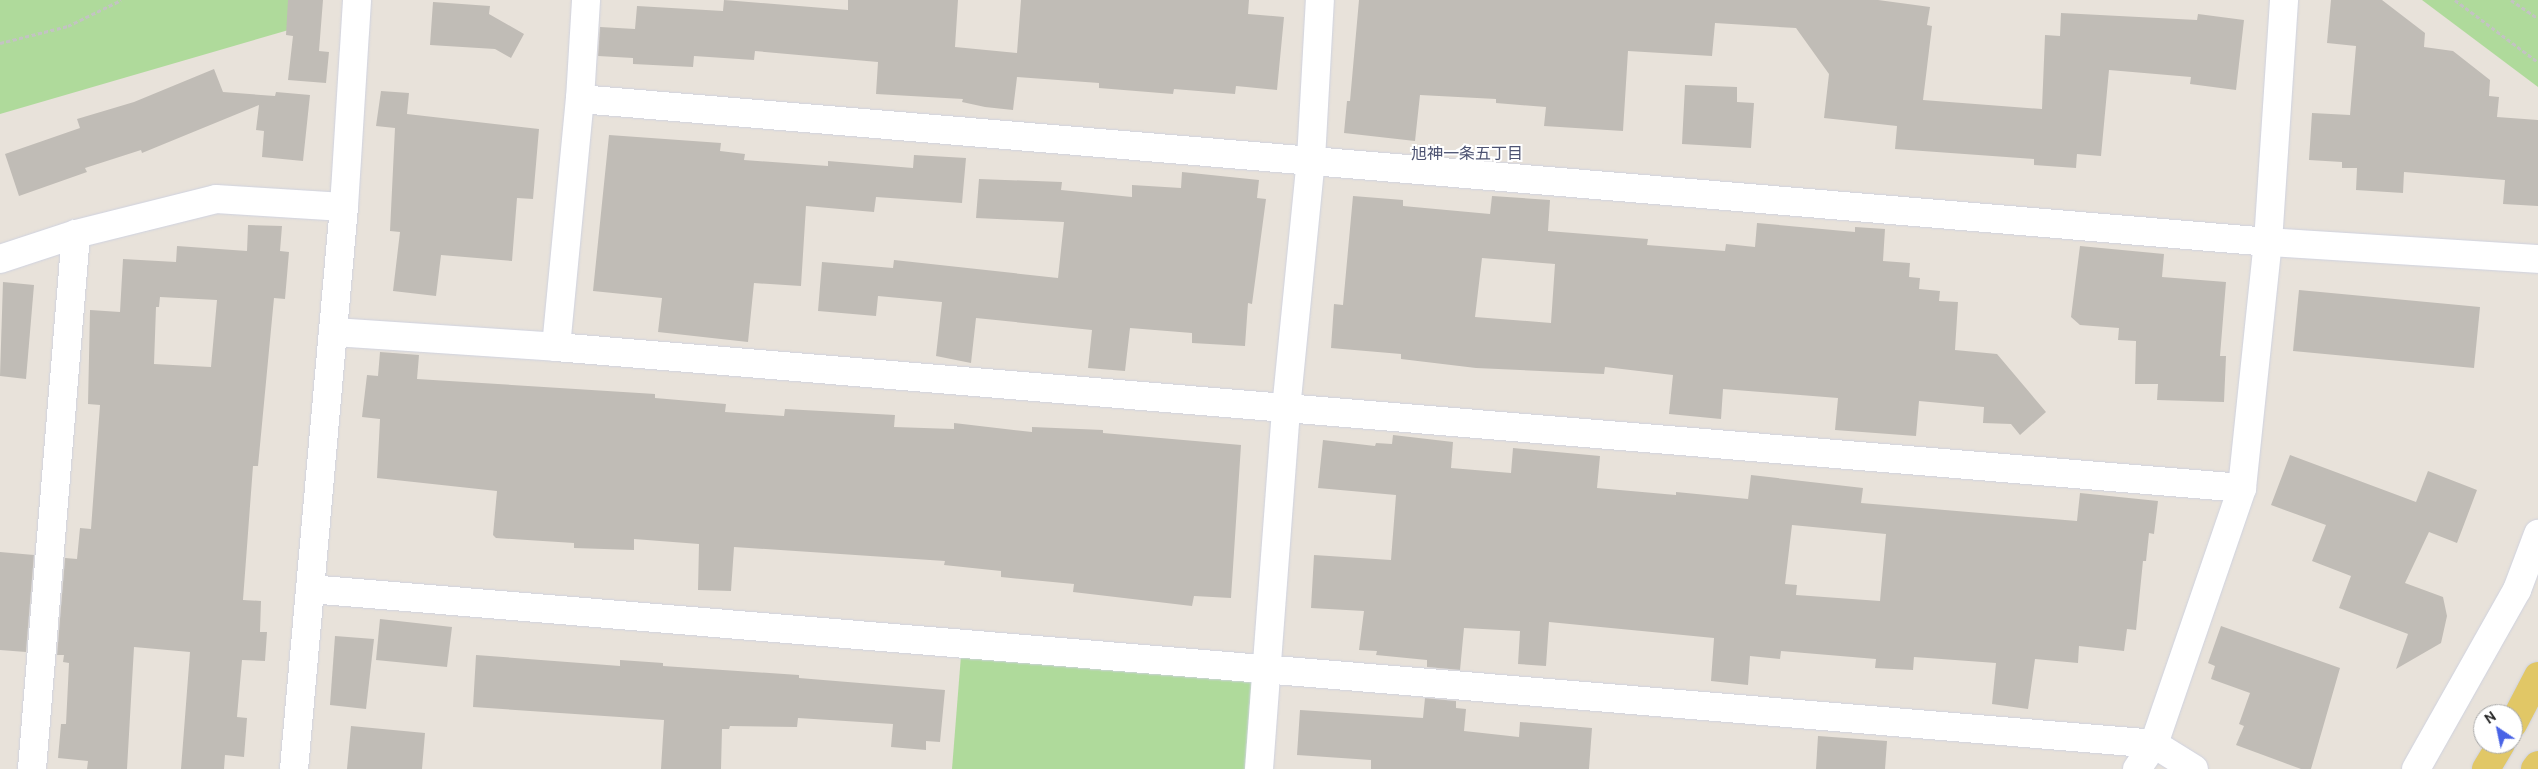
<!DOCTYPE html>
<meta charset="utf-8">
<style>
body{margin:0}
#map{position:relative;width:2538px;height:769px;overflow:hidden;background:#e8e2da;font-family:Ubuntu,"Noto Sans JP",sans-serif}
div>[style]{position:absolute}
.green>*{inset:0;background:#afda9b}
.building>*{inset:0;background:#c0bcb6}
.path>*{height:3px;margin-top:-1.5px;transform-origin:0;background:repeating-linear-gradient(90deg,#c3c3c3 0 4px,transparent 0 6.5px)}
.roads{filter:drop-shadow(0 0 1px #cfd2df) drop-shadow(0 0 1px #cfd2df)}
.minor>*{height:28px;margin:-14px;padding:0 14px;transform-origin:14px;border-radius:14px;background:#fff}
.primary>*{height:28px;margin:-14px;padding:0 14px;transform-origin:14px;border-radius:14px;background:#e1c766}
span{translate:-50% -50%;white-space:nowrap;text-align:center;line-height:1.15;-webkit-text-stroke:4px #fff;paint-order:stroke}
.neighbourhood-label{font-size:16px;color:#4d5372}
.north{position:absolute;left:2473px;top:704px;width:50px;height:50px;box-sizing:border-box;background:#fff;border:1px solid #a9a9a9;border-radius:50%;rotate:326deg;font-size:14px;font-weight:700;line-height:20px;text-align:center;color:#272727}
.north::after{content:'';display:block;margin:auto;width:18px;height:22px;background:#4963e6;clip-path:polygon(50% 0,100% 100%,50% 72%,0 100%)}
</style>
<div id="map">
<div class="green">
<i style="clip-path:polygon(0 0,295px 0,292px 29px,0 114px)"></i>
<i style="clip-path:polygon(2422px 0,2538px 0,2538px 87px)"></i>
<i style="clip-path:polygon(962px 643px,1267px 668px,1259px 769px,952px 769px)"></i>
</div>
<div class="building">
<i style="clip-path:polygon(288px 0,323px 0,319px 51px,329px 52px,326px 83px,288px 80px,293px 36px,286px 35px)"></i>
<i style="clip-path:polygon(724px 0,848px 10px,848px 0,958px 0,955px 47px,1017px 53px,1021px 0,1249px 0,1248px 14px,1284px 17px,1277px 90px,1236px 86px,1235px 94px,1174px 89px,1173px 94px,1099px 88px,1099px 83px,1017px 77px,1013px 110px,985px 107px,962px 102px,963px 99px,876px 94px,878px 62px,755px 51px,754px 60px,694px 56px,693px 67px,633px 64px,633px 58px,598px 56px,600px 27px,635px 29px,637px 6px,723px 11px)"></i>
<i style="clip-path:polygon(1359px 0,1878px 0,1930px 7px,1927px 25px,1932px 26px,1923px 100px,2042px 109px,2045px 35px,2060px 36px,2061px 13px,2197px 20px,2198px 14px,2244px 20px,2236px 90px,2190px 84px,2191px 77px,2109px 70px,2101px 156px,2077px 154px,2076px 168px,2034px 165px,2034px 159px,1895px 149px,1897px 126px,1824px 118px,1829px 74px,1796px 28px,1715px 23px,1712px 56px,1628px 51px,1623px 131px,1544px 126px,1546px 107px,1496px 103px,1496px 99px,1420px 95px,1415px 141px,1344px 133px,1347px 101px,1350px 101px)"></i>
<i style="clip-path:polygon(2331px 0,2382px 0,2425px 33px,2424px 47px,2453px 51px,2490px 80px,2489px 96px,2499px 97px,2497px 117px,2538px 120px,2538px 206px,2503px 204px,2505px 180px,2404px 172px,2403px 193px,2356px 190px,2357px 168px,2342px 168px,2342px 162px,2309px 160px,2312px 113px,2350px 115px,2356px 46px,2327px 43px)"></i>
<i style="clip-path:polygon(433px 2px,490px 6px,489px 14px,524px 34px,511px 58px,495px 49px,430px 45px)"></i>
<i style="clip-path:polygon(214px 69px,223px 92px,275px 96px,276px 92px,310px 95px,303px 161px,262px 157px,264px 131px,256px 130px,259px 105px,142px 153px,141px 150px,85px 168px,87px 172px,19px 196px,5px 154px,80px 128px,77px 119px,134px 102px)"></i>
<i style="clip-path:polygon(1685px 85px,1737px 87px,1737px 102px,1754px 103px,1751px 148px,1682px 144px)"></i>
<i style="clip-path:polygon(381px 91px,409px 93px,407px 114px,539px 129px,533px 199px,517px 198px,512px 261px,441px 255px,436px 296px,393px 291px,400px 232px,390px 231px,395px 128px,376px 126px)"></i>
<i style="clip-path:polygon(609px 135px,721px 143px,720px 151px,745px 154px,744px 160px,828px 166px,828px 161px,913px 168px,914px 155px,966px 158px,962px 203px,876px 197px,874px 212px,806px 206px,801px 286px,754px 283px,748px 342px,658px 332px,662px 298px,593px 291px)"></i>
<i style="clip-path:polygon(1182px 172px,1259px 180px,1257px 198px,1266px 199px,1252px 304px,1248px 303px,1245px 346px,1192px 343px,1192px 333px,1130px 328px,1125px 371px,1088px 368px,1092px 330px,976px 318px,971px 363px,936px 356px,942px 302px,878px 296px,876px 316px,818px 311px,822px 262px,893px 268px,894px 260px,1058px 278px,1064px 222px,976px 218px,979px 179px,1062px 182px,1061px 190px,1132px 197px,1132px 185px,1181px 188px)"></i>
<i style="clip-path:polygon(evenodd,1353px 196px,1403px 200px,1403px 206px,1490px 214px,1492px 196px,1550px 200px,1548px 231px,1648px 239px,1647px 245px,1725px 251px,1726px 244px,1755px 247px,1757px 223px,1855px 232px,1855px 227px,1885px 229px,1883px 261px,1910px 263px,1909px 277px,1920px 278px,1919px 289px,1940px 291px,1939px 301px,1958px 302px,1955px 350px,1997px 354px,2046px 412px,2020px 435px,2011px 424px,1983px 423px,1984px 407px,1919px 401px,1916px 436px,1835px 430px,1838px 398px,1723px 389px,1721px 419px,1669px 414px,1673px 375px,1605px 367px,1604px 374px,1476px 368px,1401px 359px,1401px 354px,1331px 348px,1334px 304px,1343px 305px,1353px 196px,1482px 258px,1555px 264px,1551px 323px,1475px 317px,1482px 258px)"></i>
<i style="clip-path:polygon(evenodd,248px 225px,282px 226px,280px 251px,289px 252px,285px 299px,274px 298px,258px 466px,253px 466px,243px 600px,261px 601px,260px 632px,267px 632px,265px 661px,242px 660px,237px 717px,247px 718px,244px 757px,225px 755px,224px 769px,181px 769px,190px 652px,134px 647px,127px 769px,87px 769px,88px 761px,58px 758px,61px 724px,66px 724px,69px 663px,63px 662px,64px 655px,57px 655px,65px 558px,77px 559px,80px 528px,91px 529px,100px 405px,88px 404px,90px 310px,120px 312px,123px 259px,176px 262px,177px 246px,247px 251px,248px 225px,160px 297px,217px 300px,211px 367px,154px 364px,156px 307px,159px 307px,160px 297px)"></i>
<i style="clip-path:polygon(2080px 246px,2164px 254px,2162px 277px,2226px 282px,2220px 356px,2226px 356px,2224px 402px,2157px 400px,2158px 384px,2135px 384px,2136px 341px,2118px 340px,2119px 328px,2080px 325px,2071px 317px)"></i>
<i style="clip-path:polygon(3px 282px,34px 285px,26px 379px,0 376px)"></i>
<i style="clip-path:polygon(2299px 290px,2480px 307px,2474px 368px,2293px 351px)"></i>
<i style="clip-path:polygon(380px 352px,419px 355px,417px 379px,655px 394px,655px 398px,726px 404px,725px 412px,784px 416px,785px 409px,895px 415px,894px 427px,954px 429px,954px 423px,1032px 432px,1032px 427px,1103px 430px,1103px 433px,1241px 445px,1231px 598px,1194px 596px,1192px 606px,1073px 592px,1074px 584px,1001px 577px,1001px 571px,944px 565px,945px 561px,734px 547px,731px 591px,698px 590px,699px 544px,634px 539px,634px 550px,574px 548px,574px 543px,496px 538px,493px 535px,497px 491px,377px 478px,380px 419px,362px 417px,367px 375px,378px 376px)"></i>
<i style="clip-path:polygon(evenodd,1393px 435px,1453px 442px,1451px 468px,1511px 473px,1513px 448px,1600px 456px,1597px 488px,1676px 495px,1676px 492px,1748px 499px,1751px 475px,1863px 488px,1861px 503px,2077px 521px,2080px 493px,2158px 501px,2154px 534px,2149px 533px,2146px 561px,2143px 561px,2136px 630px,2127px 629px,2124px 651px,2079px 646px,2078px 663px,2035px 659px,2028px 709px,1992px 704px,1996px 663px,1914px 657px,1913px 670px,1875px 668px,1876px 659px,1781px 651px,1780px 659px,1750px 656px,1748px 685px,1711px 681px,1714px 638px,1549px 622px,1546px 666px,1518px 664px,1520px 631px,1464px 628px,1460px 670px,1427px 667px,1427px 660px,1376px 655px,1377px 651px,1359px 650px,1364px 611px,1311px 608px,1314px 555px,1391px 560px,1396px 495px,1318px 488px,1323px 440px,1375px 446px,1376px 443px,1392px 444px,1393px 435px,1792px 525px,1886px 534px,1880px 601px,1796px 595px,1797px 585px,1785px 584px,1792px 525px)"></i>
<i style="clip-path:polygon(2290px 455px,2416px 502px,2428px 471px,2477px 490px,2457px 543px,2429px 532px,2405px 583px,2443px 597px,2447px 616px,2441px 643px,2396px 669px,2408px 634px,2339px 608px,2351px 576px,2312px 561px,2326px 525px,2271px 505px)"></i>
<i style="clip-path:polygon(0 552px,34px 555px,26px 652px,0 650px)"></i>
<i style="clip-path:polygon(380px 619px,452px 627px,447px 667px,376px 660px)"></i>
<i style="clip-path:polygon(2221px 626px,2340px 668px,2311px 769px,2301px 769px,2236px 745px,2244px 726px,2239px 724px,2250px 693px,2211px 679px,2215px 666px,2208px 663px)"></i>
<i style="clip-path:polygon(335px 636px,374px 639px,366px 709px,330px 705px)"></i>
<i style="clip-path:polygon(476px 655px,620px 666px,620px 660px,663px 663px,663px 666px,799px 675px,799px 678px,945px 690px,940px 742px,926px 741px,926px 750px,891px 747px,893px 724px,798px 718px,797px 727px,730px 726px,729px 729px,722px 729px,721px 769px,661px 769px,664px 720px,473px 707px)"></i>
<i style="clip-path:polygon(1425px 698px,1456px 701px,1456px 708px,1466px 709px,1464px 731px,1519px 737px,1520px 722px,1592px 728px,1589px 769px,1371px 769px,1371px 760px,1297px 755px,1300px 710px,1423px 718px)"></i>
<i style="clip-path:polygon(351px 726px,425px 733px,422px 769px,347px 769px)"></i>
<i style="clip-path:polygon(1818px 736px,1887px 741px,1885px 769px,1816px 769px)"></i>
</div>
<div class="path">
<i style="left:2455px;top:0;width:104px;rotate:36.8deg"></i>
<i style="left:2511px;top:0;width:32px;rotate:34deg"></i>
<i style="left:0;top:43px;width:70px;rotate:-14deg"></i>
<i style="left:68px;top:26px;width:59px;rotate:-26.1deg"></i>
</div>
<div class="roads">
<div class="minor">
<i style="left:580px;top:99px;width:1694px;rotate:4.84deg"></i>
<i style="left:2268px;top:242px;width:271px;rotate:3.6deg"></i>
<i style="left:0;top:259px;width:80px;rotate:-18.2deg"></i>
<i style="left:76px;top:234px;width:144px;rotate:-14deg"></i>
<i style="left:216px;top:199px;width:128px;rotate:3.6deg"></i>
<i style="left:333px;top:332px;width:224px;rotate:3.8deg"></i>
<i style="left:556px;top:347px;width:1692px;rotate:4.78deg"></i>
<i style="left:556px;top:347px;width:249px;rotate:-84.5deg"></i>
<i style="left:580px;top:99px;width:99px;rotate:-86.5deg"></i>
<i style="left:310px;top:589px;width:1851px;rotate:4.8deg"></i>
<i style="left:2154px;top:744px;width:47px;rotate:32deg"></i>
<i style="left:32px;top:769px;width:537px;rotate:-85.3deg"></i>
<i style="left:294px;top:769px;width:564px;rotate:-84.92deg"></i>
<i style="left:344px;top:207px;width:207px;rotate:-86.4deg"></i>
<i style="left:1259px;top:769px;width:361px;rotate:-85.7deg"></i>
<i style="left:1286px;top:409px;width:251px;rotate:-84.3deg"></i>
<i style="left:1311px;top:159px;width:159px;rotate:-86.8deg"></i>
<i style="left:2137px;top:769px;width:30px;rotate:-56deg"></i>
<i style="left:2154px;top:744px;width:271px;rotate:-71deg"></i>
<i style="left:2242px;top:488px;width:247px;rotate:-84deg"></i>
<i style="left:2268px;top:242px;width:243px;rotate:-86.2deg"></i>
<i style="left:2416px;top:769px;width:206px;rotate:-60.6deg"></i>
<i style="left:2517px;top:590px;width:60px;rotate:-69.4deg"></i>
</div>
<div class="primary">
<i style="left:2513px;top:724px;width:54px;rotate:-62.5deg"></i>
<i style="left:2486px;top:769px;width:29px;rotate:-59deg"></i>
<i style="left:2535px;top:769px;width:5px;rotate:-53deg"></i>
</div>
</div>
<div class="neighbourhood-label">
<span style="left:1467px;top:153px">旭神一条五丁目</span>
</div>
<div class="north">N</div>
</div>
